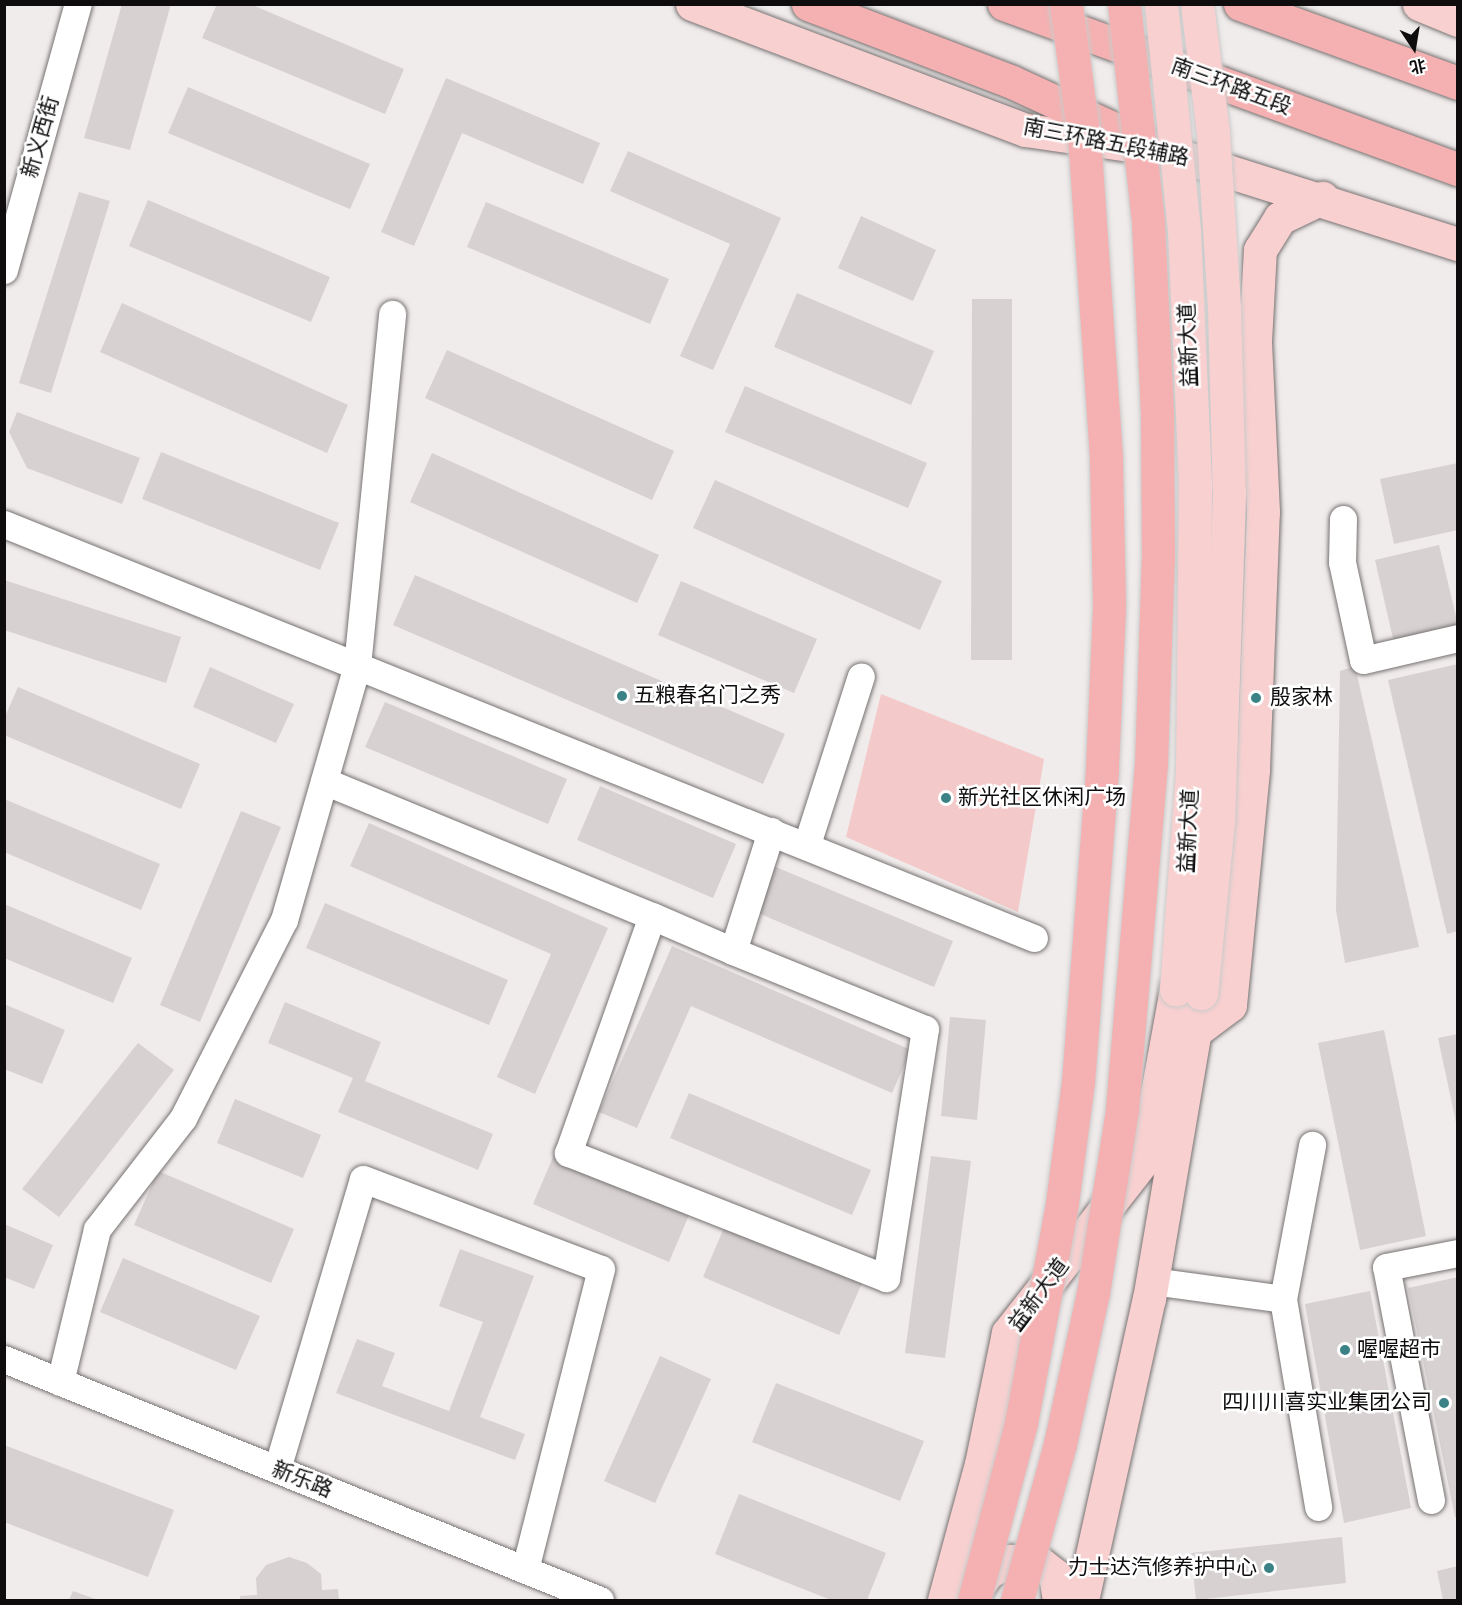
<!DOCTYPE html>
<meta charset="utf-8">
<style>
body{margin:0}
#map{position:relative;width:1462px;height:1605px;overflow:hidden;background:#f1ecec;font-family:"Alegreya Sans","Noto Sans SC",sans-serif}
div>[style]{position:absolute}
.green>*{inset:0;background:#f3c9c9}
.building>*{inset:0;background:#d7d1d1}
.roads{filter:drop-shadow(0 0 2px #777272) drop-shadow(0 0 2px #777272)}
.minor>*{height:27px;margin:-13.5px;padding:0 13.5px;transform-origin:13.5px;border-radius:13.5px;background:#fff}
.major>*{height:33px;margin:-16.5px;padding:0 16.5px;transform-origin:16.5px;border-radius:16.5px;background:#f9d0d0}
.highway>*{height:33px;margin:-16.5px;padding:0 16.5px;transform-origin:16.5px;border-radius:16.5px;background:#f5b1b1}
.bridges{filter:drop-shadow(0 0 2px #cacaca) drop-shadow(0 0 2px #cacaca)}
.major-bridge>*{height:33px;margin:-16.5px;padding:0 16.5px;transform-origin:16.5px;border-radius:16.5px;background:#f9d0d0}
.highway-bridge>*{height:33px;margin:-16.5px;padding:0 16.5px;transform-origin:16.5px;border-radius:16.5px;background:#f5b1b1}
.dots>*{width:16px;height:16px;translate:-50% -50%;box-sizing:border-box;border:3px solid #fff;border-radius:50%}
span{translate:-50% -50%;white-space:nowrap;text-align:center;line-height:1.15;-webkit-text-stroke:5px #fff;paint-order:stroke}
.street-label{font-size:21px;color:#0e0c0c}
.poi-label{font-size:21px;color:#0e0c0c}
.left{translate:0 -50%;text-align:left}
.right{translate:-100% -50%;text-align:right}
.frame{position:absolute;inset:0;border:6px solid #0e0c0c;pointer-events:none}
.north{position:absolute;left:1384px;top:18px;width:60px;height:60px;-webkit-text-stroke:4px #fff;paint-order:stroke;rotate:168deg;font-size:16px;font-weight:700;line-height:24px;text-align:center;color:#0e0c0c}
.north::after{content:'';display:block;margin:auto;width:21px;height:27px;background:#0e0c0c;clip-path:polygon(50% 0,100% 100%,50% 72%,0 100%)}
</style>
<div id="map">
<div class="green">
<i style="clip-path:polygon(881px 694px,1044px 759px,1018px 912px,846px 837px)"></i>
</div>
<div class="building">
<i style="clip-path:polygon(122px 4px,171px 4px,130px 150px,84px 138px)"></i>
<i style="clip-path:polygon(217px 4px,250px 4px,404px 69px,385px 114px,202px 38px)"></i>
<i style="clip-path:polygon(446px 78px,600px 143px,583px 184px,462px 133px,414px 246px,381px 232px)"></i>
<i style="clip-path:polygon(188px 87px,370px 164px,350px 209px,168px 133px)"></i>
<i style="clip-path:polygon(628px 151px,781px 218px,713px 370px,680px 356px,730px 244px,610px 191px)"></i>
<i style="clip-path:polygon(79px 192px,110px 201px,51px 393px,19px 383px)"></i>
<i style="clip-path:polygon(148px 200px,330px 277px,311px 322px,129px 246px)"></i>
<i style="clip-path:polygon(486px 202px,669px 279px,650px 324px,467px 247px)"></i>
<i style="clip-path:polygon(861px 216px,936px 250px,913px 301px,838px 268px)"></i>
<i style="clip-path:polygon(797px 293px,934px 351px,911px 405px,774px 347px)"></i>
<i style="clip-path:polygon(972px 299px,1012px 299px,1012px 660px,971px 660px)"></i>
<i style="clip-path:polygon(122px 303px,348px 405px,327px 453px,100px 352px)"></i>
<i style="clip-path:polygon(447px 350px,674px 451px,652px 500px,425px 398px)"></i>
<i style="clip-path:polygon(745px 386px,927px 463px,908px 508px,725px 432px)"></i>
<i style="clip-path:polygon(17px 412px,140px 458px,122px 504px,27px 468px,9px 432px)"></i>
<i style="clip-path:polygon(161px 452px,339px 523px,320px 570px,142px 499px)"></i>
<i style="clip-path:polygon(432px 453px,659px 555px,637px 603px,410px 502px)"></i>
<i style="clip-path:polygon(1458px 463px,1458px 530px,1394px 544px,1380px 479px)"></i>
<i style="clip-path:polygon(715px 480px,942px 581px,920px 630px,693px 528px)"></i>
<i style="clip-path:polygon(1439px 545px,1458px 625px,1394px 643px,1375px 560px)"></i>
<i style="clip-path:polygon(415px 575px,785px 734px,763px 784px,393px 625px)"></i>
<i style="clip-path:polygon(4px 580px,181px 637px,166px 683px,4px 630px)"></i>
<i style="clip-path:polygon(681px 581px,817px 639px,794px 693px,658px 635px)"></i>
<i style="clip-path:polygon(1458px 664px,1458px 931px,1447px 934px,1388px 680px)"></i>
<i style="clip-path:polygon(1355px 666px,1419px 947px,1345px 963px,1336px 910px,1340px 671px)"></i>
<i style="clip-path:polygon(210px 667px,294px 704px,276px 743px,193px 707px)"></i>
<i style="clip-path:polygon(18px 687px,200px 764px,181px 809px,4px 735px,4px 719px)"></i>
<i style="clip-path:polygon(385px 702px,567px 779px,548px 824px,365px 747px)"></i>
<i style="clip-path:polygon(600px 786px,736px 844px,713px 898px,577px 840px)"></i>
<i style="clip-path:polygon(4px 799px,160px 864px,141px 910px,4px 852px)"></i>
<i style="clip-path:polygon(241px 811px,281px 827px,200px 1022px,160px 1005px)"></i>
<i style="clip-path:polygon(369px 823px,608px 928px,535px 1094px,497px 1077px,551px 954px,350px 866px)"></i>
<i style="clip-path:polygon(771px 865px,953px 941px,934px 987px,751px 910px)"></i>
<i style="clip-path:polygon(325px 903px,508px 980px,489px 1025px,306px 948px)"></i>
<i style="clip-path:polygon(4px 904px,132px 958px,113px 1003px,4px 958px)"></i>
<i style="clip-path:polygon(672px 946px,911px 1050px,892px 1093px,691px 1006px,637px 1128px,599px 1112px)"></i>
<i style="clip-path:polygon(285px 1002px,381px 1042px,365px 1081px,493px 1134px,478px 1170px,338px 1112px,353px 1078px,268px 1043px)"></i>
<i style="clip-path:polygon(4px 1004px,65px 1030px,42px 1084px,4px 1069px)"></i>
<i style="clip-path:polygon(950px 1017px,986px 1020px,977px 1120px,941px 1116px)"></i>
<i style="clip-path:polygon(1384px 1030px,1426px 1236px,1360px 1250px,1318px 1043px)"></i>
<i style="clip-path:polygon(1458px 1034px,1458px 1126px,1457px 1127px,1438px 1038px)"></i>
<i style="clip-path:polygon(138px 1043px,174px 1070px,59px 1217px,22px 1189px)"></i>
<i style="clip-path:polygon(689px 1093px,871px 1170px,852px 1215px,670px 1138px)"></i>
<i style="clip-path:polygon(235px 1099px,321px 1135px,303px 1178px,217px 1143px)"></i>
<i style="clip-path:polygon(556px 1150px,692px 1208px,669px 1262px,533px 1204px)"></i>
<i style="clip-path:polygon(931px 1156px,971px 1161px,945px 1358px,905px 1353px)"></i>
<i style="clip-path:polygon(158px 1171px,294px 1229px,271px 1283px,134px 1225px)"></i>
<i style="clip-path:polygon(726px 1223px,863px 1281px,839px 1335px,703px 1277px)"></i>
<i style="clip-path:polygon(4px 1224px,53px 1245px,34px 1289px,4px 1277px)"></i>
<i style="clip-path:polygon(460px 1249px,534px 1276px,480px 1417px,525px 1434px,515px 1460px,336px 1393px,357px 1339px,395px 1353px,382px 1386px,449px 1411px,483px 1322px,439px 1306px)"></i>
<i style="clip-path:polygon(123px 1258px,260px 1316px,236px 1370px,100px 1312px)"></i>
<i style="clip-path:polygon(1458px 1277px,1458px 1517px,1455px 1517px,1408px 1288px)"></i>
<i style="clip-path:polygon(1370px 1291px,1411px 1508px,1344px 1523px,1305px 1304px)"></i>
<i style="clip-path:polygon(660px 1356px,711px 1379px,655px 1503px,604px 1481px)"></i>
<i style="clip-path:polygon(776px 1383px,924px 1441px,900px 1501px,752px 1442px)"></i>
<i style="clip-path:polygon(4px 1445px,174px 1510px,148px 1577px,4px 1522px)"></i>
<i style="clip-path:polygon(739px 1494px,886px 1553px,867px 1600px,831px 1600px,715px 1554px)"></i>
<i style="clip-path:polygon(1342px 1537px,1346px 1583px,1196px 1600px,1191px 1553px)"></i>
<i style="clip-path:polygon(289px 1557px,307px 1563px,321px 1574px,322px 1590px,338px 1589px,339px 1600px,240px 1600px,240px 1596px,257px 1595px,256px 1578px,266px 1565px)"></i>
<i style="clip-path:polygon(1458px 1566px,1458px 1600px,1443px 1600px,1437px 1571px)"></i>
<i style="clip-path:polygon(73px 1591px,98px 1600px,69px 1600px)"></i>
</div>
<div class="roads">
<div class="minor">
<i style="left:4px;top:270px;width:276px;rotate:-74.5deg"></i>
<i style="left:1343px;top:519px;width:43px;rotate:91.3deg"></i>
<i style="left:1342px;top:562px;width:100px;rotate:77.9deg"></i>
<i style="left:1363px;top:660px;width:98px;rotate:-13deg"></i>
<i style="left:4px;top:524px;width:1110px;rotate:21.9deg"></i>
<i style="left:324px;top:781px;width:355px;rotate:22.4deg"></i>
<i style="left:652px;top:916px;width:88px;rotate:23.4deg"></i>
<i style="left:733px;top:951px;width:207px;rotate:22.1deg"></i>
<i style="left:925px;top:1029px;width:252px;rotate:98.9deg"></i>
<i style="left:886px;top:1278px;width:342px;rotate:-158.5deg"></i>
<i style="left:568px;top:1153px;width:251px;rotate:-70.5deg"></i>
<i style="left:807px;top:844px;width:176px;rotate:-72.2deg"></i>
<i style="left:733px;top:951px;width:126px;rotate:-72.4deg"></i>
<i style="left:1152px;top:1281px;width:132px;rotate:7.8deg"></i>
<i style="left:1283px;top:1299px;width:211px;rotate:80.4deg"></i>
<i style="left:1283px;top:1299px;width:157px;rotate:-79.3deg"></i>
<i style="left:4px;top:1359px;width:643px;rotate:22.02deg"></i>
<i style="left:60px;top:1382px;width:157px;rotate:-76.4deg"></i>
<i style="left:97px;top:1229px;width:140px;rotate:-52.2deg"></i>
<i style="left:183px;top:1118px;width:222px;rotate:-63deg"></i>
<i style="left:284px;top:920px;width:264px;rotate:-74deg"></i>
<i style="left:357px;top:666px;width:354px;rotate:-84.3deg"></i>
<i style="left:277px;top:1469px;width:302px;rotate:-73.5deg"></i>
<i style="left:363px;top:1179px;width:254px;rotate:20.7deg"></i>
<i style="left:601px;top:1269px;width:310px;rotate:104.2deg"></i>
<i style="left:1431px;top:1500px;width:237px;rotate:-100.9deg"></i>
<i style="left:1386px;top:1267px;width:73px;rotate:-11deg"></i>
</div>
<div class="major">
<i style="left:692px;top:4px;width:357px;rotate:20.7deg"></i>
<i style="left:1026px;top:130px;width:133px;rotate:8.2deg"></i>
<i style="left:1158px;top:149px;width:315px;rotate:17.6deg"></i>
<i style="left:1419px;top:4px;width:42px;rotate:22.3deg"></i>
<i style="left:1194px;top:1032px;width:45px;rotate:-36.9deg"></i>
<i style="left:1230px;top:1005px;width:237px;rotate:-84.4deg"></i>
<i style="left:1253px;top:769px;width:257px;rotate:-87.8deg"></i>
<i style="left:1263px;top:512px;width:171px;rotate:-92.7deg"></i>
<i style="left:1255px;top:341px;width:91px;rotate:-86.9deg"></i>
<i style="left:1260px;top:250px;width:38px;rotate:-58deg"></i>
<i style="left:1280px;top:218px;width:47px;rotate:-25.5deg"></i>
<i style="left:971px;top:1596px;width:29px;rotate:-55deg"></i>
<i style="left:988px;top:1572px;width:25px;rotate:-27deg"></i>
<i style="left:1010px;top:1561px;width:27px"></i>
<i style="left:1037px;top:1561px;width:23px;rotate:38deg"></i>
<i style="left:1055px;top:1575px;width:25px;rotate:81deg"></i>
<i style="left:944px;top:1600px;width:141px;rotate:-74.8deg"></i>
<i style="left:981px;top:1464px;width:134px;rotate:-78.4deg"></i>
<i style="left:1008px;top:1333px;width:222px;rotate:-51.9deg"></i>
<i style="left:1145px;top:1158px;width:172px;rotate:-79.6deg"></i>
<i style="left:1082px;top:1600px;width:308px;rotate:-77.5deg"></i>
<i style="left:1149px;top:1299px;width:292px;rotate:-80.3deg"></i>
</div>
<div class="highway">
<i style="left:808px;top:4px;width:218px;rotate:20.9deg"></i>
<i style="left:1012px;top:82px;width:161px;rotate:24.7deg"></i>
<i style="left:1004px;top:4px;width:483px;rotate:20deg"></i>
<i style="left:1240px;top:4px;width:232px;rotate:19.9deg"></i>
</div>
</div>
<div class="bridges">
<div class="major-bridge">
<i style="left:1161px;top:4px;width:228px;rotate:84.2deg"></i>
<i style="left:1184px;top:231px;width:257px;rotate:87.5deg"></i>
<i style="left:1195px;top:488px;width:283px;rotate:90.6deg"></i>
<i style="left:1192px;top:771px;width:219px;rotate:94.2deg"></i>
<i style="left:1197px;top:4px;width:129px;rotate:82.9deg"></i>
<i style="left:1213px;top:132px;width:175px;rotate:86.4deg"></i>
<i style="left:1224px;top:307px;width:186px;rotate:88.5deg"></i>
<i style="left:1229px;top:493px;width:328px;rotate:91.9deg"></i>
<i style="left:1218px;top:821px;width:173px;rotate:95.6deg"></i>
</div>
<div class="highway-bridge">
<i style="left:974px;top:1600px;width:183px;rotate:-75.1deg"></i>
<i style="left:1021px;top:1423px;width:224px;rotate:-79.4deg"></i>
<i style="left:1062px;top:1203px;width:122px;rotate:-82.5deg"></i>
<i style="left:1078px;top:1082px;width:315px;rotate:-85.6deg"></i>
<i style="left:1102px;top:768px;width:163px;rotate:-87.5deg"></i>
<i style="left:1109px;top:605px;width:147px;rotate:-91.2deg"></i>
<i style="left:1106px;top:458px;width:320px;rotate:-93.9deg"></i>
<i style="left:1084px;top:139px;width:136px;rotate:-97.6deg"></i>
<i style="left:1017px;top:1600px;width:162px;rotate:-74.6deg"></i>
<i style="left:1060px;top:1444px;width:155px;rotate:-77.7deg"></i>
<i style="left:1093px;top:1293px;width:186px;rotate:-81deg"></i>
<i style="left:1122px;top:1109px;width:346px;rotate:-85.2deg"></i>
<i style="left:1151px;top:764px;width:206px;rotate:-88.1deg"></i>
<i style="left:1158px;top:558px;width:144px;rotate:-90.4deg"></i>
<i style="left:1157px;top:414px;width:192px;rotate:-92.7deg"></i>
<i style="left:1148px;top:222px;width:219px;rotate:-96.3deg"></i>
</div>
</div>
<div class="dots">
<i style="left:622px;top:696px;background:#3a8285"></i>
<i style="left:1256px;top:698px;background:#3a8285"></i>
<i style="left:946px;top:798px;background:#3a8285"></i>
<i style="left:1345px;top:1350px;background:#3a8285"></i>
<i style="left:1444px;top:1403px;background:#3a8285"></i>
<i style="left:1269px;top:1568px;background:#3a8285"></i>
</div>
<div class="street-label">
<span style="left:1231px;top:87px;rotate:20deg">南三环路五段</span>
<span style="left:41px;top:137px;rotate:-74deg">新义西街</span>
<span style="left:1106px;top:143px;rotate:11deg">南三环路五段辅路</span>
<span style="left:1189px;top:345px;rotate:-92deg">益新大道</span>
<span style="left:1189px;top:831px;rotate:-87deg">益新大道</span>
<span style="left:1039px;top:1295px;rotate:-53deg">益新大道</span>
<span style="left:302px;top:1480px;rotate:22deg">新乐路</span>
</div>
<div class="poi-label">
<span class="left" style="left:634px;top:696px">五粮春名门之秀</span>
<span class="left" style="left:1270px;top:698px">殷家林</span>
<span class="left" style="left:958px;top:798px">新光社区休闲广场</span>
<span class="left" style="left:1357px;top:1350px">喔喔超市</span>
<span class="right" style="left:1432px;top:1403px">四川川喜实业集团公司</span>
<span class="right" style="left:1257px;top:1568px">力士达汽修养护中心</span>
</div>
<div class="frame"></div>
<div class="north">北</div>
</div>
